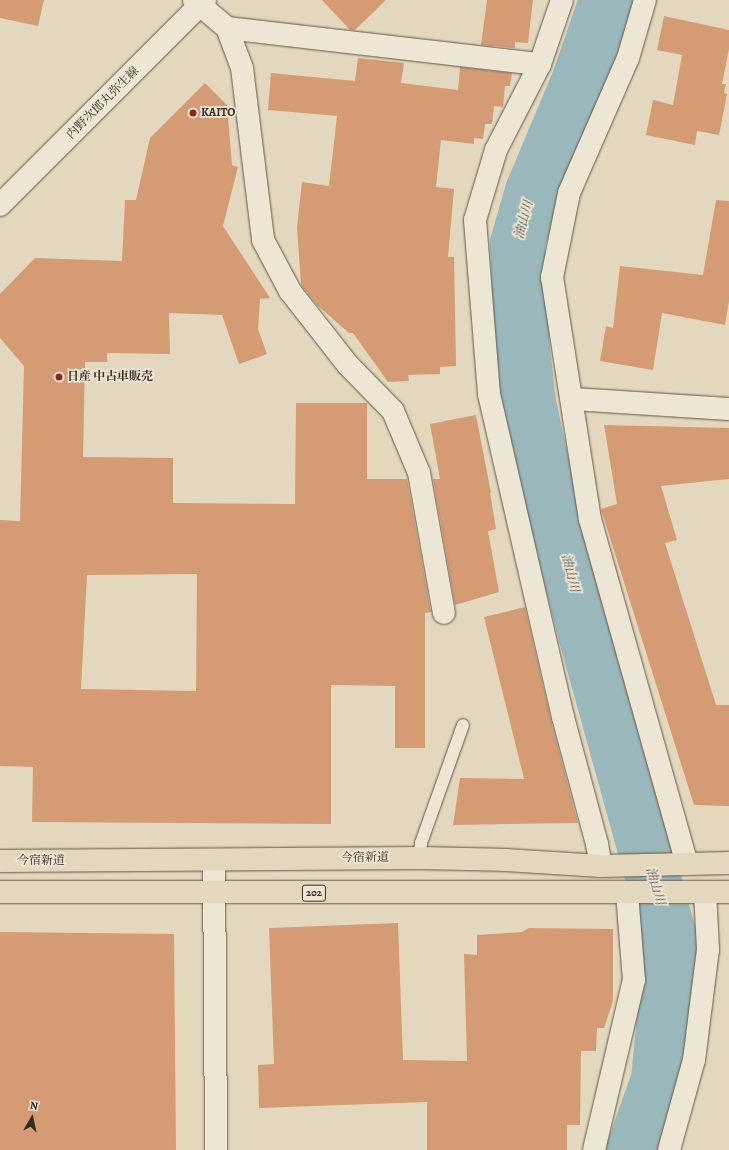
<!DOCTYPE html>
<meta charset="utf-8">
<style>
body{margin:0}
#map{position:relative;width:729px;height:1150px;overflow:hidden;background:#e3d8bd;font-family:Alegreya,"Noto Serif JP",serif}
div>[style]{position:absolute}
.river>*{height:55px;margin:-27.5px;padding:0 27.5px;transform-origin:27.5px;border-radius:27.5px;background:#9ab7bc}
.building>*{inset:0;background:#d59b75}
.roads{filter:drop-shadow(0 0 1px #645648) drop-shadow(0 0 1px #645648)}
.lane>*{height:12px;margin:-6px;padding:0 6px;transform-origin:6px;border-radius:6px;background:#ede6d4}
.street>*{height:22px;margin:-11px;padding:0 11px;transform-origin:11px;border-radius:11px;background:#ede6d4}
.secondary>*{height:22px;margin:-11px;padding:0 11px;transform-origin:11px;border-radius:11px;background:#ede6d4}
.highway>*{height:22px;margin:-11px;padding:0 11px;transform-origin:11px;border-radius:11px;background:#e3d8bd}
.dots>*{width:11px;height:11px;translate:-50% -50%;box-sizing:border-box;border:2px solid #ede6d4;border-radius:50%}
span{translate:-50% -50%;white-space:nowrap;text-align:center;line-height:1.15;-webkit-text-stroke:3.5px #ede6d4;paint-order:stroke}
.shield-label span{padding:1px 3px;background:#ede6d4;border:1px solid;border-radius:3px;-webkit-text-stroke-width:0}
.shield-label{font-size:11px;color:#3a2b21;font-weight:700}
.street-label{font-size:12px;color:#3a2b21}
.poi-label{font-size:12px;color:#3a2b21;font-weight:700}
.left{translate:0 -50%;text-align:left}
.water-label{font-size:13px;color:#524e48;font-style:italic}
.north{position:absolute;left:12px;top:1098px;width:40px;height:40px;-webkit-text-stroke:3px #ede6d4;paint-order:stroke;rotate:9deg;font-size:11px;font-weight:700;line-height:16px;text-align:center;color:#3a2b21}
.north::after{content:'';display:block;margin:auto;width:14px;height:18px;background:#3a2b21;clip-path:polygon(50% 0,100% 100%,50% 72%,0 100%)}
</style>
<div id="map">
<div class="river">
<i style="left:606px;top:0;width:83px;rotate:108.9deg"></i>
<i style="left:579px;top:79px;width:121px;rotate:112.8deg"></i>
<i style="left:532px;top:191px;width:54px;rotate:106.1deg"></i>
<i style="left:517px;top:243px;width:95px;rotate:87.6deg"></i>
<i style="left:521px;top:338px;width:64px;rotate:83.8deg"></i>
<i style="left:528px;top:402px;width:66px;rotate:77.8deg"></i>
<i style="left:542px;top:467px;width:176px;rotate:75.5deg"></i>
<i style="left:586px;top:637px;width:307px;rotate:74.5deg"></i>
<i style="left:668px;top:933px;width:23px;rotate:85deg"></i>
<i style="left:670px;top:956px;width:124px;rotate:95.6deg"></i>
<i style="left:658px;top:1079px;width:75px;rotate:109.4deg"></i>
</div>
<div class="building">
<i style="clip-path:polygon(0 0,44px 0,38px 26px,0 18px)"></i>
<i style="clip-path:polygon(322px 0,386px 0,355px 30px,350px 30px)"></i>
<i style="clip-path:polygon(487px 0,533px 0,528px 43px,515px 42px,515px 48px,481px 45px)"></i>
<i style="clip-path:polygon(664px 16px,729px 30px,729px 49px,722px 84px,726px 84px,724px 93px,727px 94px,719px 135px,697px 131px,695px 145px,646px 135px,653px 100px,673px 105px,682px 55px,657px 50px)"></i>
<i style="clip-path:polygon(358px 58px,404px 63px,401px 83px,458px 90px,460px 67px,512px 73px,510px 86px,505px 86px,503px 107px,494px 106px,492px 124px,485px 124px,483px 139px,474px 138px,474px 144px,441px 140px,436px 187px,454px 189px,448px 257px,454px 257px,456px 366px,440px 367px,440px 374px,408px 375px,409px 381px,388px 382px,353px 333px,349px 333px,318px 306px,301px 285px,297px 227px,302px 182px,329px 186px,337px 116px,268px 110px,271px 73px,355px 81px)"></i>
<i style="clip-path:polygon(evenodd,205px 83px,227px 105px,232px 165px,238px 167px,223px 226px,270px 298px,260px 299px,258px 329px,267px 354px,239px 364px,222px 315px,169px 313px,170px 354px,107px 353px,107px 362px,85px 362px,83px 457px,173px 458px,173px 503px,295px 504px,296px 403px,367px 403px,367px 479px,407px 479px,431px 612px,425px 613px,425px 748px,395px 748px,395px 686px,331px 685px,331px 824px,32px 822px,33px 767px,0 766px,0 520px,20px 521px,24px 366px,0 338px,0 294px,35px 258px,122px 261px,125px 200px,136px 200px,150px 138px,205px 83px,197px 574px,196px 691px,81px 689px,87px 575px,197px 574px)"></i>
<i style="clip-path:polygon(716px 200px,729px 201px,729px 301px,725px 325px,662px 313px,653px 370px,600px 361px,606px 326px,613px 328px,620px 266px,703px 275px)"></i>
<i style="clip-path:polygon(476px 415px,491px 493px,490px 493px,496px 529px,488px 531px,499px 592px,455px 605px,433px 479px,440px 479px,430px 424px)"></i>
<i style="clip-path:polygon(604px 425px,729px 428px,729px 479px,661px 486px,677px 540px,665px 543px,716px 705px,729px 705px,729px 806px,694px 805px,601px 509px,617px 504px)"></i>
<i style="clip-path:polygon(525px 607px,551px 720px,578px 823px,453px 825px,460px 778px,524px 779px,484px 617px)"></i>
<i style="clip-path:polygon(398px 923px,403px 1060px,467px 1061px,464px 954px,477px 955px,477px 935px,522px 932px,529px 928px,613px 929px,613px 1001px,604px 1028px,597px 1028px,596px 1051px,581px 1051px,580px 1125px,567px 1125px,567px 1150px,427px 1150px,427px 1102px,259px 1108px,258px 1065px,274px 1064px,269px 928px)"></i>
<i style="clip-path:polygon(0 932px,174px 934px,176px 1150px,0 1150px)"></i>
</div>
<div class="roads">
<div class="lane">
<i style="left:420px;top:858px;width:15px;rotate:-86deg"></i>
<i style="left:421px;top:843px;width:125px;rotate:-70.4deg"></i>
</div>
<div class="street">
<i style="left:194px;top:0;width:43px;rotate:40.3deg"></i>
<i style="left:227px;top:28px;width:315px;rotate:6.6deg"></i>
<i style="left:562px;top:0;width:68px;rotate:109deg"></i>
<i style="left:540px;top:64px;width:97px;rotate:117.1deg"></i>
<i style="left:496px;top:150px;width:73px;rotate:106.7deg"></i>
<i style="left:475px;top:220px;width:175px;rotate:85.4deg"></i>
<i style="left:489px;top:394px;width:331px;rotate:77.1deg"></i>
<i style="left:563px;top:717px;width:131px;rotate:75deg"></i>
<i style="left:597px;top:844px;width:22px;rotate:80deg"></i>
<i style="left:645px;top:0;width:60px;rotate:106.3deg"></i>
<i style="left:628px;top:58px;width:147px;rotate:113.6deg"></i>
<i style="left:569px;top:193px;width:86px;rotate:101.4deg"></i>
<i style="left:552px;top:277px;width:245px;rotate:81.1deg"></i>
<i style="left:590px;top:519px;width:357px;rotate:74.3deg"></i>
<i style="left:227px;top:28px;width:43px;rotate:69.4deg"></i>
<i style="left:242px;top:68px;width:173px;rotate:83deg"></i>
<i style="left:263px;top:240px;width:58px;rotate:62.1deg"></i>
<i style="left:290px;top:291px;width:94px;rotate:51.9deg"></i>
<i style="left:348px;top:365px;width:64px;rotate:45.6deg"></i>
<i style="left:393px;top:411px;width:67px;rotate:67.2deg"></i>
<i style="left:419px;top:473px;width:142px;rotate:79.9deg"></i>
<i style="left:573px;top:399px;width:156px;rotate:3.7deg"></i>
<i style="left:594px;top:1150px;width:175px;rotate:-76.8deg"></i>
<i style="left:634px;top:980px;width:87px;rotate:-94.6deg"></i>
<i style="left:669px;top:1150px;width:93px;rotate:-74.5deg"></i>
<i style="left:694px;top:1060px;width:112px;rotate:-82.8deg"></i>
<i style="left:708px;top:949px;width:57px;rotate:-93deg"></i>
</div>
<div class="secondary">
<i style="left:0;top:205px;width:290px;rotate:-45deg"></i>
<i style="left:214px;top:860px;width:290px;rotate:89.6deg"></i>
</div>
<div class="highway">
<i style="left:0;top:861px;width:420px;rotate:-0.4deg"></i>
<i style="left:420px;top:858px;width:86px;rotate:1.3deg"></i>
<i style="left:506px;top:860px;width:95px;rotate:3.6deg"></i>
<i style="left:601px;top:866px;width:128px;rotate:-1.3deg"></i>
<i style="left:0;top:892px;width:729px"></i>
</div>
</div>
<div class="dots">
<i style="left:193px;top:113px;background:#8f2418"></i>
<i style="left:59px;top:377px;background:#8f2418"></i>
</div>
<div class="shield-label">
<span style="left:314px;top:893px">202</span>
</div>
<div class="street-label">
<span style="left:103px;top:103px;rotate:-45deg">内野次郎丸弥生線</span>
<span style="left:365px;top:858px;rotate:-1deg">今宿新道</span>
<span style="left:41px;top:861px">今宿新道</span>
</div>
<div class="poi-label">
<span class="left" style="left:201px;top:113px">KAITO</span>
<span class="left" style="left:67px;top:377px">日産 中古車販売</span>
</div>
<div class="water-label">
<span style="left:524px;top:220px;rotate:-75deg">油山川</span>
<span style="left:570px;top:573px;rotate:76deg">油山川</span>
<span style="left:655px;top:886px;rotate:74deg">油山川</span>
</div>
<div class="north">N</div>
</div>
